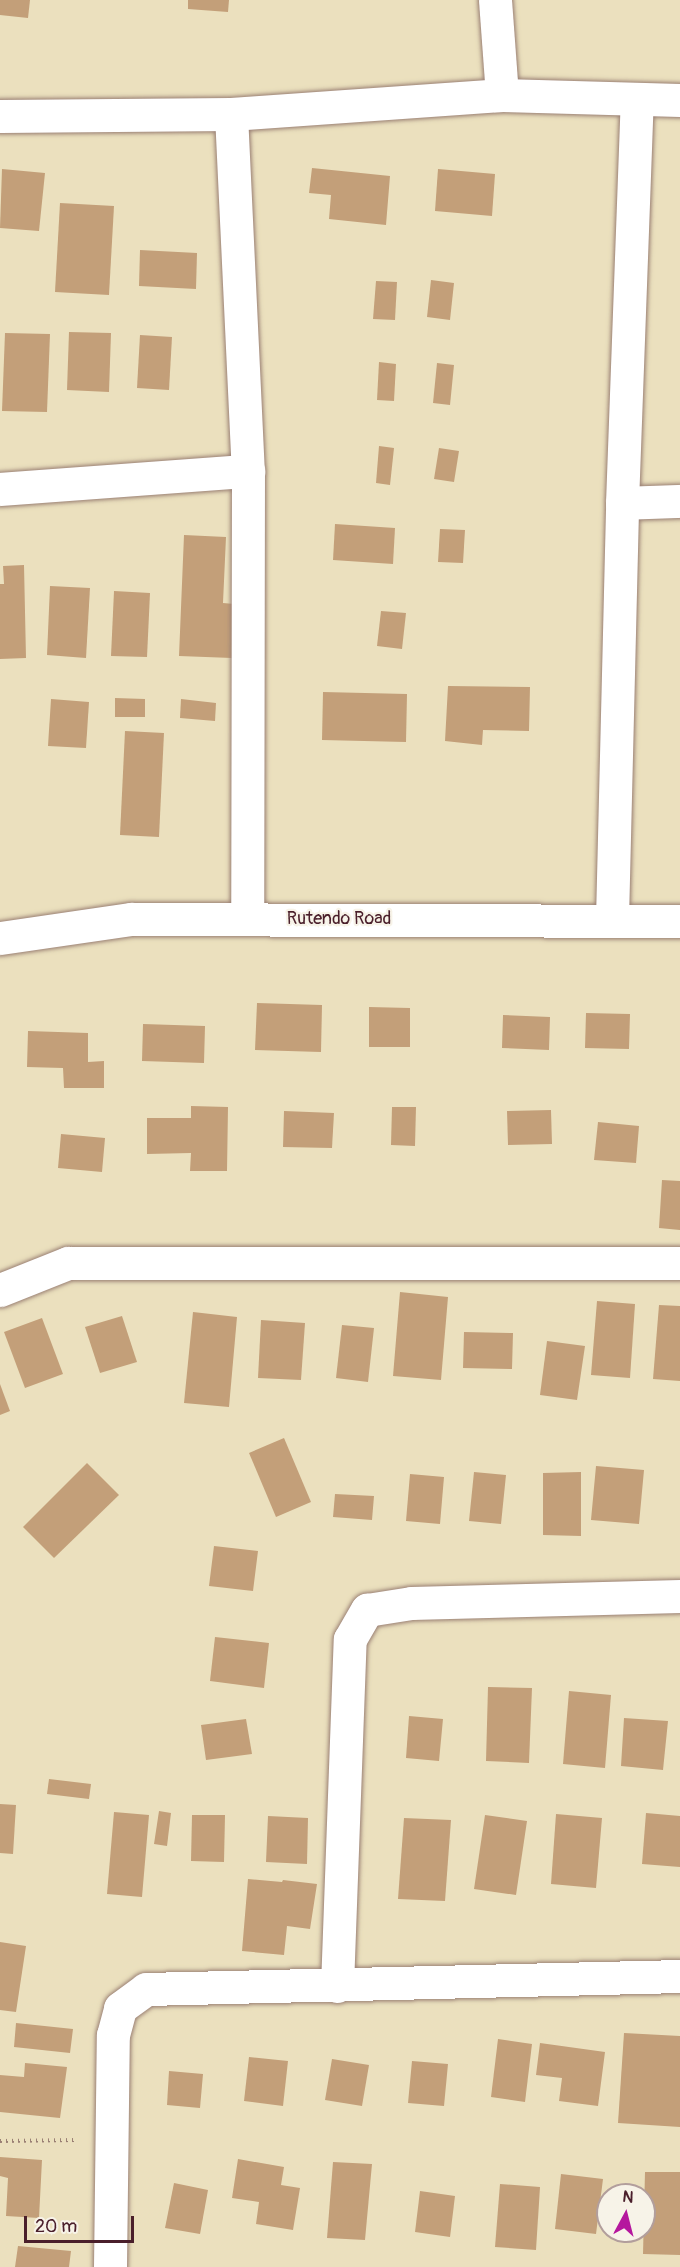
<!DOCTYPE html>
<style>
body{margin:0}
#map{position:relative;width:680px;height:2267px;overflow:hidden;background:#ebe0be;font-family:Pangolin,sans-serif}
div>[style]{position:absolute}
.building>*{inset:0;background:#c39f79}
.path>*{height:4px;margin-top:-2px;transform-origin:0;background:repeating-linear-gradient(90deg,#9a8074 0 1.5px,transparent 0 6px)}
.roads{filter:drop-shadow(0 0 2px #9a8074) drop-shadow(0 0 2px #9a8074)}
.street>*{height:33px;margin:-16.5px;padding:0 16.5px;transform-origin:16.5px;border-radius:16.5px;background:#fff}
span{translate:-50% -50%;white-space:nowrap;text-align:center;line-height:1.15;-webkit-text-stroke:4.5px #f7f3e8;paint-order:stroke}
.street-label{font-size:18px;color:#4a1f2b}
.north{position:absolute;left:596px;top:2183px;width:60px;height:60px;box-sizing:border-box;background:#f7f3e8;border:2px solid #b29e9c;border-radius:50%;rotate:7deg;font-size:16px;font-weight:700;line-height:24px;text-align:center;color:#4a1f2b}
.north::after{content:'';display:block;margin:auto;width:21px;height:27px;background:#b5179e;clip-path:polygon(50% 0,100% 100%,50% 72%,0 100%)}
.scale{position:absolute;left:24px;top:2216px;width:110px;height:27px;box-sizing:border-box;border:3px solid #4a1f2b;border-top:0;padding-left:8px;font-size:18px;line-height:21px;white-space:nowrap;color:#4a1f2b;-webkit-text-stroke:4px #f7f3e8;paint-order:stroke}
</style>
<div id="map">
<div class="building">
<i style="clip-path:polygon(0 0,30px 0,28px 18px,0 15px)"></i>
<i style="clip-path:polygon(188px 0,229px 0,228px 12px,188px 9px)"></i>
<i style="clip-path:polygon(312px 168px,390px 176px,386px 225px,329px 219px,331px 195px,309px 193px)"></i>
<i style="clip-path:polygon(2px 169px,45px 173px,39px 231px,0 228px)"></i>
<i style="clip-path:polygon(438px 169px,495px 174px,492px 216px,435px 211px)"></i>
<i style="clip-path:polygon(60px 203px,114px 206px,109px 295px,55px 292px)"></i>
<i style="clip-path:polygon(140px 250px,197px 253px,196px 289px,139px 286px)"></i>
<i style="clip-path:polygon(431px 280px,454px 283px,450px 320px,427px 317px)"></i>
<i style="clip-path:polygon(376px 281px,397px 282px,395px 320px,373px 319px)"></i>
<i style="clip-path:polygon(69px 332px,111px 333px,109px 392px,67px 390px)"></i>
<i style="clip-path:polygon(5px 333px,50px 334px,47px 412px,2px 411px)"></i>
<i style="clip-path:polygon(140px 335px,172px 337px,169px 390px,137px 388px)"></i>
<i style="clip-path:polygon(379px 362px,396px 364px,394px 401px,377px 400px)"></i>
<i style="clip-path:polygon(437px 363px,454px 365px,450px 405px,433px 403px)"></i>
<i style="clip-path:polygon(379px 446px,394px 448px,390px 485px,376px 483px)"></i>
<i style="clip-path:polygon(439px 448px,459px 451px,454px 482px,434px 479px)"></i>
<i style="clip-path:polygon(335px 524px,395px 528px,393px 564px,333px 560px)"></i>
<i style="clip-path:polygon(440px 529px,465px 530px,463px 563px,438px 562px)"></i>
<i style="clip-path:polygon(184px 535px,226px 537px,223px 603px,234px 604px,232px 658px,179px 656px)"></i>
<i style="clip-path:polygon(24px 565px,26px 658px,0 659px,0 584px,4px 584px,3px 566px)"></i>
<i style="clip-path:polygon(50px 586px,90px 588px,86px 658px,47px 655px)"></i>
<i style="clip-path:polygon(114px 591px,150px 593px,147px 657px,111px 656px)"></i>
<i style="clip-path:polygon(381px 611px,406px 613px,402px 649px,377px 646px)"></i>
<i style="clip-path:polygon(448px 686px,530px 687px,529px 731px,483px 730px,482px 745px,445px 741px)"></i>
<i style="clip-path:polygon(323px 692px,407px 694px,406px 742px,322px 740px)"></i>
<i style="clip-path:polygon(115px 698px,145px 699px,145px 717px,115px 717px)"></i>
<i style="clip-path:polygon(51px 699px,89px 702px,86px 748px,48px 746px)"></i>
<i style="clip-path:polygon(181px 699px,216px 703px,215px 721px,180px 718px)"></i>
<i style="clip-path:polygon(125px 731px,164px 733px,159px 837px,120px 835px)"></i>
<i style="clip-path:polygon(257px 1003px,322px 1005px,321px 1052px,255px 1050px)"></i>
<i style="clip-path:polygon(369px 1007px,410px 1008px,410px 1047px,369px 1047px)"></i>
<i style="clip-path:polygon(586px 1013px,630px 1014px,629px 1049px,585px 1048px)"></i>
<i style="clip-path:polygon(503px 1015px,550px 1017px,549px 1050px,502px 1048px)"></i>
<i style="clip-path:polygon(143px 1024px,205px 1026px,204px 1063px,142px 1061px)"></i>
<i style="clip-path:polygon(28px 1031px,88px 1033px,88px 1062px,104px 1061px,104px 1088px,64px 1088px,63px 1068px,27px 1067px)"></i>
<i style="clip-path:polygon(191px 1106px,228px 1107px,227px 1171px,190px 1171px,191px 1153px,147px 1154px,147px 1118px,191px 1118px)"></i>
<i style="clip-path:polygon(392px 1107px,416px 1107px,415px 1146px,391px 1145px)"></i>
<i style="clip-path:polygon(551px 1110px,552px 1144px,508px 1145px,507px 1111px)"></i>
<i style="clip-path:polygon(284px 1111px,334px 1113px,332px 1148px,283px 1147px)"></i>
<i style="clip-path:polygon(598px 1122px,639px 1126px,636px 1163px,594px 1160px)"></i>
<i style="clip-path:polygon(61px 1134px,105px 1138px,102px 1172px,58px 1168px)"></i>
<i style="clip-path:polygon(662px 1180px,680px 1181px,680px 1230px,659px 1228px)"></i>
<i style="clip-path:polygon(400px 1292px,448px 1297px,441px 1380px,393px 1376px)"></i>
<i style="clip-path:polygon(597px 1301px,635px 1304px,630px 1378px,591px 1375px)"></i>
<i style="clip-path:polygon(659px 1305px,680px 1306px,680px 1381px,653px 1379px)"></i>
<i style="clip-path:polygon(193px 1312px,237px 1317px,229px 1407px,184px 1403px)"></i>
<i style="clip-path:polygon(122px 1316px,137px 1362px,100px 1373px,85px 1327px)"></i>
<i style="clip-path:polygon(42px 1318px,63px 1374px,25px 1388px,4px 1332px)"></i>
<i style="clip-path:polygon(261px 1320px,305px 1323px,301px 1380px,258px 1378px)"></i>
<i style="clip-path:polygon(342px 1325px,374px 1328px,368px 1382px,336px 1378px)"></i>
<i style="clip-path:polygon(464px 1332px,513px 1333px,512px 1369px,463px 1368px)"></i>
<i style="clip-path:polygon(547px 1341px,585px 1346px,577px 1400px,540px 1395px)"></i>
<i style="clip-path:polygon(0 1384px,10px 1411px,0 1415px)"></i>
<i style="clip-path:polygon(284px 1438px,311px 1502px,276px 1517px,249px 1453px)"></i>
<i style="clip-path:polygon(87px 1463px,119px 1495px,54px 1558px,23px 1527px)"></i>
<i style="clip-path:polygon(596px 1466px,644px 1470px,639px 1524px,591px 1520px)"></i>
<i style="clip-path:polygon(474px 1472px,506px 1475px,501px 1524px,469px 1521px)"></i>
<i style="clip-path:polygon(581px 1472px,581px 1536px,543px 1535px,543px 1473px)"></i>
<i style="clip-path:polygon(410px 1474px,444px 1477px,440px 1524px,406px 1521px)"></i>
<i style="clip-path:polygon(335px 1494px,374px 1496px,372px 1520px,333px 1517px)"></i>
<i style="clip-path:polygon(214px 1546px,258px 1551px,253px 1591px,209px 1586px)"></i>
<i style="clip-path:polygon(215px 1637px,269px 1643px,264px 1688px,210px 1681px)"></i>
<i style="clip-path:polygon(488px 1687px,532px 1688px,529px 1763px,486px 1761px)"></i>
<i style="clip-path:polygon(569px 1691px,611px 1695px,605px 1768px,563px 1764px)"></i>
<i style="clip-path:polygon(409px 1716px,443px 1719px,439px 1761px,406px 1758px)"></i>
<i style="clip-path:polygon(624px 1718px,668px 1721px,663px 1770px,621px 1766px)"></i>
<i style="clip-path:polygon(246px 1719px,252px 1754px,206px 1760px,201px 1725px)"></i>
<i style="clip-path:polygon(49px 1779px,91px 1784px,89px 1799px,47px 1794px)"></i>
<i style="clip-path:polygon(0 1804px,16px 1805px,13px 1854px,0 1853px)"></i>
<i style="clip-path:polygon(159px 1811px,171px 1813px,167px 1846px,154px 1844px)"></i>
<i style="clip-path:polygon(114px 1812px,149px 1815px,142px 1897px,107px 1894px)"></i>
<i style="clip-path:polygon(646px 1813px,680px 1816px,680px 1867px,642px 1864px)"></i>
<i style="clip-path:polygon(556px 1814px,602px 1818px,596px 1888px,551px 1884px)"></i>
<i style="clip-path:polygon(192px 1815px,225px 1815px,224px 1862px,191px 1861px)"></i>
<i style="clip-path:polygon(485px 1815px,527px 1821px,516px 1895px,474px 1889px)"></i>
<i style="clip-path:polygon(268px 1816px,308px 1818px,307px 1864px,266px 1862px)"></i>
<i style="clip-path:polygon(404px 1818px,451px 1820px,445px 1901px,398px 1899px)"></i>
<i style="clip-path:polygon(248px 1879px,282px 1882px,283px 1880px,317px 1884px,310px 1929px,287px 1926px,284px 1955px,242px 1951px)"></i>
<i style="clip-path:polygon(0 1942px,26px 1946px,16px 2012px,0 2010px)"></i>
<i style="clip-path:polygon(16px 2023px,73px 2029px,70px 2053px,14px 2047px)"></i>
<i style="clip-path:polygon(624px 2033px,680px 2036px,680px 2127px,618px 2123px)"></i>
<i style="clip-path:polygon(498px 2039px,532px 2044px,525px 2102px,491px 2097px)"></i>
<i style="clip-path:polygon(540px 2043px,605px 2052px,598px 2106px,559px 2101px,562px 2078px,536px 2075px)"></i>
<i style="clip-path:polygon(249px 2057px,288px 2061px,283px 2106px,244px 2101px)"></i>
<i style="clip-path:polygon(332px 2059px,369px 2065px,362px 2106px,325px 2100px)"></i>
<i style="clip-path:polygon(412px 2061px,448px 2064px,444px 2106px,408px 2103px)"></i>
<i style="clip-path:polygon(25px 2063px,67px 2067px,60px 2118px,0 2112px,0 2075px,24px 2077px)"></i>
<i style="clip-path:polygon(169px 2071px,203px 2074px,200px 2108px,167px 2105px)"></i>
<i style="clip-path:polygon(0 2157px,42px 2160px,39px 2218px,6px 2216px,8px 2178px,0 2176px)"></i>
<i style="clip-path:polygon(238px 2159px,284px 2167px,281px 2185px,300px 2188px,293px 2230px,256px 2224px,259px 2202px,232px 2198px)"></i>
<i style="clip-path:polygon(333px 2162px,372px 2164px,365px 2240px,327px 2238px)"></i>
<i style="clip-path:polygon(645px 2172px,680px 2172px,680px 2255px,643px 2254px)"></i>
<i style="clip-path:polygon(561px 2174px,603px 2179px,596px 2234px,555px 2229px)"></i>
<i style="clip-path:polygon(174px 2183px,208px 2190px,200px 2234px,165px 2228px)"></i>
<i style="clip-path:polygon(500px 2184px,540px 2187px,536px 2250px,495px 2247px)"></i>
<i style="clip-path:polygon(420px 2191px,455px 2196px,450px 2237px,415px 2232px)"></i>
<i style="clip-path:polygon(18px 2246px,71px 2251px,69px 2267px,15px 2267px)"></i>
</div>
<div class="path">
<i style="left:0;top:2141px;width:77px;rotate:-0.7deg"></i>
</div>
<div class="roads">
<div class="street">
<i style="left:495px;top:0;width:95px;rotate:85.8deg"></i>
<i style="left:231px;top:114px;width:357px;rotate:87.3deg"></i>
<i style="left:248px;top:471px;width:448px;rotate:90.1deg"></i>
<i style="left:0;top:116px;width:231px;rotate:-0.5deg"></i>
<i style="left:231px;top:114px;width:272px;rotate:-4deg"></i>
<i style="left:502px;top:95px;width:178px;rotate:1.6deg"></i>
<i style="left:0;top:489px;width:249px;rotate:-4.2deg"></i>
<i style="left:622px;top:503px;width:58px;rotate:-2deg"></i>
<i style="left:612px;top:919px;width:416px;rotate:-88.6deg"></i>
<i style="left:622px;top:503px;width:402px;rotate:-87.9deg"></i>
<i style="left:0;top:938px;width:132px;rotate:-8.3deg"></i>
<i style="left:131px;top:919px;width:549px;rotate:0.21deg"></i>
<i style="left:0;top:1290px;width:73px;rotate:-21.7deg"></i>
<i style="left:68px;top:1263px;width:612px"></i>
<i style="left:337px;top:1986px;width:347px;rotate:-87.9deg"></i>
<i style="left:350px;top:1639px;width:34px;rotate:-60deg"></i>
<i style="left:367px;top:1610px;width:45px;rotate:-9deg"></i>
<i style="left:411px;top:1603px;width:269px;rotate:-1.5deg"></i>
<i style="left:110px;top:2267px;width:232px;rotate:-89.3deg"></i>
<i style="left:113px;top:2035px;width:28px;rotate:-75deg"></i>
<i style="left:120px;top:2008px;width:32px;rotate:-36deg"></i>
<i style="left:146px;top:1989px;width:534px;rotate:-1.39deg"></i>
</div>
</div>
<div class="street-label">
<span style="left:339px;top:919px">Rutendo Road</span>
</div>
<div class="north">N</div>
<div class="scale">20 m</div>
</div>
